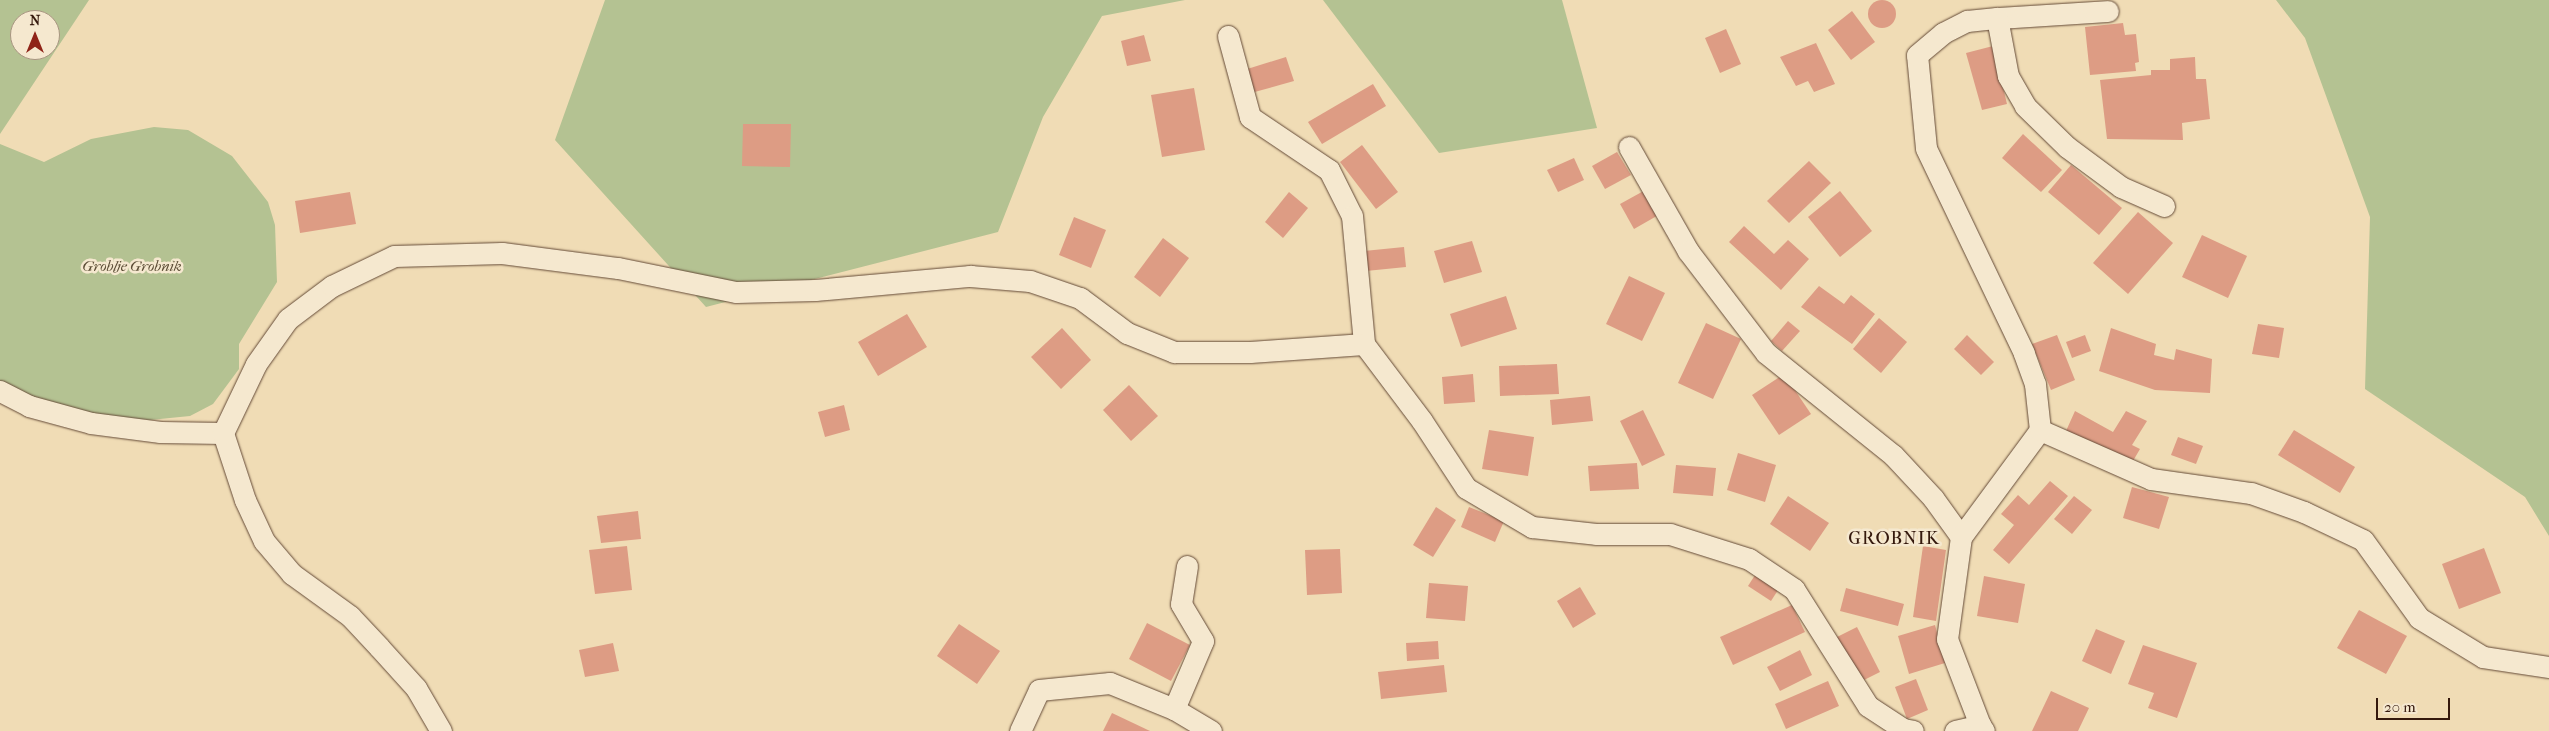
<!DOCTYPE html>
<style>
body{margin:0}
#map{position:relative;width:2549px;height:731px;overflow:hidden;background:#f0dcb5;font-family:"IM FELL French Canon",serif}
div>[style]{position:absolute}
.green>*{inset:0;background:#b4c292}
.building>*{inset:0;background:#dd9c84}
.round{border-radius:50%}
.roads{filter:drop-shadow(0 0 1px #644a37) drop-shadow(0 0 1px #644a37)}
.minor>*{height:21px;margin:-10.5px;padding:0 10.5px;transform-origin:10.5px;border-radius:10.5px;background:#f5e8cf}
span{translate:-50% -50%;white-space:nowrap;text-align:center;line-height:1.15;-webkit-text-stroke:5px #f5e8cf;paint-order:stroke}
.park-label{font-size:15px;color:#5b4c35;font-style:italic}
.quarter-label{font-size:18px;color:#35190d;letter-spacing:1px}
.north{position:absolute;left:10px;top:10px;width:50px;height:50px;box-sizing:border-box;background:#f5e8cf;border:1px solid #a89581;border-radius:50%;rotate:0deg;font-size:14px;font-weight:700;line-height:20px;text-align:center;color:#35190d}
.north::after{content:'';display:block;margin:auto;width:18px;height:22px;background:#8f2418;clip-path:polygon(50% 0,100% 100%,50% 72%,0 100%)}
.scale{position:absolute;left:2376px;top:698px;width:74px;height:22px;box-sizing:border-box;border:2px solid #35190d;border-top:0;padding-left:6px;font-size:15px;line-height:18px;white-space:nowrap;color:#35190d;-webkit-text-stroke:4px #f5e8cf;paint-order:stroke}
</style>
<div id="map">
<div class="green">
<i style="clip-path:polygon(evenodd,0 0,89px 0,0 134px,0 0,20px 20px,50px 20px,50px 50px,20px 50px,20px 20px)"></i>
<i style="clip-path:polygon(605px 0,1185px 0,1102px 16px,1043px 117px,998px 232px,706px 307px,555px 140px)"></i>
<i style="clip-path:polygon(1323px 0,1562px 0,1597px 128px,1439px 153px)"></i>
<i style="clip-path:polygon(2276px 0,2549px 0,2549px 536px,2525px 497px,2365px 389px,2370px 217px,2305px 38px)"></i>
<i style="clip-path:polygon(154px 127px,188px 130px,232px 156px,268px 202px,275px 225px,277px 282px,239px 344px,239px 369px,213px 404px,190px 416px,150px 420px,92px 415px,33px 399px,0 384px,0 144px,44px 162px,91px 139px)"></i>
</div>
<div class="building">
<i class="round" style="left:1868px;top:0;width:28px;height:28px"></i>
<i style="clip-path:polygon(1852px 11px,1875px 42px,1851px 60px,1828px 30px)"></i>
<i style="clip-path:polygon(2123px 23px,2125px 35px,2136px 34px,2139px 62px,2135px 63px,2136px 71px,2090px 75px,2085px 27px)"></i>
<i style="clip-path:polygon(1726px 29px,1741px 64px,1720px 73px,1705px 38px)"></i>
<i style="clip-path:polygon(1144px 35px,1151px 61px,1127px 66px,1121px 41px)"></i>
<i style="clip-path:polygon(1816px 43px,1835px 84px,1814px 92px,1808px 81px,1796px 86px,1780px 57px)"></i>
<i style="clip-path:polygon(1993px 46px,2007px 104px,1982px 110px,1966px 53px)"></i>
<i style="clip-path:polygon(1286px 57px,1294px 81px,1251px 93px,1244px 70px)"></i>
<i style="clip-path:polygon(2195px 57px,2196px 79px,2206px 79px,2210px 119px,2182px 123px,2183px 140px,2107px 139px,2100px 80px,2151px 75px,2151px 70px,2170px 70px,2170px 59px)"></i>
<i style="clip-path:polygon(1373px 84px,1386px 106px,1322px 144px,1308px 122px)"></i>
<i style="clip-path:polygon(1194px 88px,1205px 150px,1162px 157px,1151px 95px)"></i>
<i style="clip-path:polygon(743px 124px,791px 124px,790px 167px,742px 166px)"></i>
<i style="clip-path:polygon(2023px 134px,2062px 170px,2041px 192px,2002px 158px)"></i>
<i style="clip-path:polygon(1362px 145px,1398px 192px,1376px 209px,1340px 162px)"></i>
<i style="clip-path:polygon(1617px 152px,1631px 175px,1605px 189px,1592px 166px)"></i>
<i style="clip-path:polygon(1574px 158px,1584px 180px,1558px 192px,1547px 170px)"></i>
<i style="clip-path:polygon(1809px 161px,1831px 183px,1789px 223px,1767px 201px)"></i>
<i style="clip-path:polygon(2071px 165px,2122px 208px,2099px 235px,2048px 192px)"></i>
<i style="clip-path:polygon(1649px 188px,1662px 213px,1634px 229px,1620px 204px)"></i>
<i style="clip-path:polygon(1840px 191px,1872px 231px,1840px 257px,1808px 217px)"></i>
<i style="clip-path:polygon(350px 192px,356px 224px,300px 233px,295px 201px)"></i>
<i style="clip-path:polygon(1289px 192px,1308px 208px,1283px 238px,1265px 222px)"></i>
<i style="clip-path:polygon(2138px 212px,2173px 243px,2128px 294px,2093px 263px)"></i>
<i style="clip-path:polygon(1074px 217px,1106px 230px,1091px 268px,1059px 255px)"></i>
<i style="clip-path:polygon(1744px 226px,1774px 254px,1788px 240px,1809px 259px,1781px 290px,1729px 242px)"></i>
<i style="clip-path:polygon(2202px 235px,2247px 256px,2228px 298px,2182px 277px)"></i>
<i style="clip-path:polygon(1163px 238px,1189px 258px,1160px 297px,1134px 277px)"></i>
<i style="clip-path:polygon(1472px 241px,1482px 272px,1444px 283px,1434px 251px)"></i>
<i style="clip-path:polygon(1404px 247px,1406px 267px,1366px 271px,1364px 251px)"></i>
<i style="clip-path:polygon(1629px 276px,1665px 293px,1642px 341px,1606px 324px)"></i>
<i style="clip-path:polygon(1819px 286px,1844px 304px,1851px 295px,1875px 314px,1852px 344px,1801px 307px)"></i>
<i style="clip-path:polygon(1506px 296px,1517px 329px,1461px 347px,1450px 314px)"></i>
<i style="clip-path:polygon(907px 314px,927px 347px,878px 376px,858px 342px)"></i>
<i style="clip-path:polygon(1879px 318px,1907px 342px,1881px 373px,1853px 349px)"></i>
<i style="clip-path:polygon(1788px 321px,1800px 331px,1782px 351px,1771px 341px)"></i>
<i style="clip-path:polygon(1706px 323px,1741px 339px,1713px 399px,1678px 383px)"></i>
<i style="clip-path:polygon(2258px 324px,2284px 328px,2279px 358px,2252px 354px)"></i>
<i style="clip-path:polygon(1062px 328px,1091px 360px,1061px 389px,1031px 357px)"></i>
<i style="clip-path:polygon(2111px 328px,2156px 344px,2154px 355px,2174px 360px,2176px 349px,2212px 359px,2210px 393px,2155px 390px,2099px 371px)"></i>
<i style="clip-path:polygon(1967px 335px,1994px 362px,1981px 375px,1954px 349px)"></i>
<i style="clip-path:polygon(2057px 335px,2075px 380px,2051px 390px,2032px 344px)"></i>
<i style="clip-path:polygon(2085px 335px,2091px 351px,2072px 358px,2066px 342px)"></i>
<i style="clip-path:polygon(1557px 364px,1559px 394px,1500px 396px,1499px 366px)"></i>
<i style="clip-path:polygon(1473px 374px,1475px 402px,1444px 404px,1442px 377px)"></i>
<i style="clip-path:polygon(1784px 374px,1811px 414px,1779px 435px,1752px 395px)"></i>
<i style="clip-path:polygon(1129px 385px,1158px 416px,1131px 441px,1103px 410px)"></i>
<i style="clip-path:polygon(1590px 396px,1593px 421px,1552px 425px,1550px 400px)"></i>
<i style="clip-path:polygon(844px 405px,850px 430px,825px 437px,818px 412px)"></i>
<i style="clip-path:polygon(1643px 410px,1665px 455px,1642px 466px,1620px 421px)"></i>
<i style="clip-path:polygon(2075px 411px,2113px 432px,2126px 411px,2147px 421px,2132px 445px,2140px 449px,2130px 466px,2066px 431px)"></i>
<i style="clip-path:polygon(1489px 430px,1534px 437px,1528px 476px,1482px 469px)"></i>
<i style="clip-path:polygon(2294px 430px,2355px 467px,2340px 493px,2278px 455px)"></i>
<i style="clip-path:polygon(2178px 437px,2203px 446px,2196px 464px,2171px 455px)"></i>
<i style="clip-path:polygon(1738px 453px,1776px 465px,1765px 502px,1727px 490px)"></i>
<i style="clip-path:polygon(1637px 463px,1639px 489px,1590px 491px,1588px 466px)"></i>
<i style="clip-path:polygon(1676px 465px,1716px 468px,1713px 496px,1673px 493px)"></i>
<i style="clip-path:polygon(2050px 481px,2068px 496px,2009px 564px,1993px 550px,2014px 525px,2001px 514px,2018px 495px,2029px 505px)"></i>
<i style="clip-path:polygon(2132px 487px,2169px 497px,2159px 529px,2123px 518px)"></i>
<i style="clip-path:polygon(1788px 496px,1829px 523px,1810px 551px,1770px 524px)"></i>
<i style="clip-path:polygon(2074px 496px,2092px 510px,2072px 534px,2054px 519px)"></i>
<i style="clip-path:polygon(1436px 507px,1456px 520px,1433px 557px,1413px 545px)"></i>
<i style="clip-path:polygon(1469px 507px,1504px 521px,1495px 542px,1461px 527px)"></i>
<i style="clip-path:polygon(638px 511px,641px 539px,601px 543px,597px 516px)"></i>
<i style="clip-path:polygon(627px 546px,632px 590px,595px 594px,589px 550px)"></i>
<i style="clip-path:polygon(1923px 546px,1946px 550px,1936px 621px,1913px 617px)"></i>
<i style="clip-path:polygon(2484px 548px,2501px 593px,2459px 609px,2442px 564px)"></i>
<i style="clip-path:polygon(1340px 549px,1342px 593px,1307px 595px,1305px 550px)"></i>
<i style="clip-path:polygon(1757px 572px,1780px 587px,1771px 601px,1748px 586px)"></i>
<i style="clip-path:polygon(1984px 576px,2025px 584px,2018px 623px,1977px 616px)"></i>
<i style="clip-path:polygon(1429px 583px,1468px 586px,1465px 621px,1426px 618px)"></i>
<i style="clip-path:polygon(1580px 587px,1596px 614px,1573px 628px,1557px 601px)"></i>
<i style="clip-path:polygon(1846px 588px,1904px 604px,1898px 626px,1840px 611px)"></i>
<i style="clip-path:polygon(1792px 605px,1805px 632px,1733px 665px,1720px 637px)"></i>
<i style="clip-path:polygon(2359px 610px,2407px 636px,2386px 674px,2337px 648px)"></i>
<i style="clip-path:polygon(1147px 623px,1190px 645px,1171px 681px,1129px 659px)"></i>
<i style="clip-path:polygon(959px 624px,1000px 651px,977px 684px,937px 656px)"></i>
<i style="clip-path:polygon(1935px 625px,1945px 663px,1909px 674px,1898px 636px)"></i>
<i style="clip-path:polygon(1857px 627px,1880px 672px,1860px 682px,1837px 637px)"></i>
<i style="clip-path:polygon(2096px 629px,2125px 641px,2111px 674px,2082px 661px)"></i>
<i style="clip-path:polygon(1438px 641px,1439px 659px,1407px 661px,1406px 643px)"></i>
<i style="clip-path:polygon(613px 643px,619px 671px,585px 677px,579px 650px)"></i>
<i style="clip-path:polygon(2143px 645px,2197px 663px,2177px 718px,2148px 708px,2154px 693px,2128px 684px)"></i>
<i style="clip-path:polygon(1800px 650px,1812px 675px,1780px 691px,1767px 667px)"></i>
<i style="clip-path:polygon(1444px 665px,1447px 692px,1381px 699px,1378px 672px)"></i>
<i style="clip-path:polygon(1916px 679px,1928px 710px,1907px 719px,1895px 687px)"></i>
<i style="clip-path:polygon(1828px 681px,1839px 706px,1786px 729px,1775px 704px)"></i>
<i style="clip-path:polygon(2051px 691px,2089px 708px,2078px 731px,2032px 731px)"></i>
<i style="clip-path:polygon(1112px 713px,1150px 731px,1103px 731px)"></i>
</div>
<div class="roads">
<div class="minor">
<i style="left:1997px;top:18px;width:111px;rotate:-3.6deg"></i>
<i style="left:1228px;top:36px;width:84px;rotate:74.8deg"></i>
<i style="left:1250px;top:117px;width:95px;rotate:33.9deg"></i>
<i style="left:1329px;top:170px;width:51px;rotate:63.4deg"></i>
<i style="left:1352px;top:216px;width:129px;rotate:84.6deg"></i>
<i style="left:1629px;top:147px;width:120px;rotate:60.4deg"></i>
<i style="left:1688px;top:251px;width:128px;rotate:52.6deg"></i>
<i style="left:1766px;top:353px;width:163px;rotate:38.8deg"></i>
<i style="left:1893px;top:455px;width:59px;rotate:47.1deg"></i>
<i style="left:1933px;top:498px;width:48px;rotate:54.3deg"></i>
<i style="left:1961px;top:537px;width:103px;rotate:97.8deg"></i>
<i style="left:1947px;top:639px;width:92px;rotate:69deg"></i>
<i style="left:0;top:391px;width:33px;rotate:27deg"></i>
<i style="left:29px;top:406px;width:64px;rotate:15.3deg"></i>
<i style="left:91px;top:423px;width:70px;rotate:7.4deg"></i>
<i style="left:160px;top:432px;width:63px;rotate:0.9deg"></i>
<i style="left:2040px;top:430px;width:121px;rotate:23.8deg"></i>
<i style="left:2151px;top:479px;width:101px;rotate:8deg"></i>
<i style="left:2251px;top:493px;width:56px;rotate:19.7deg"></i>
<i style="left:2304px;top:512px;width:65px;rotate:25.4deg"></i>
<i style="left:2363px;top:540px;width:96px;rotate:54.3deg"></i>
<i style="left:2419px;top:618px;width:75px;rotate:31.4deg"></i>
<i style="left:2483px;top:657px;width:67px;rotate:8.6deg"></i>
<i style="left:1961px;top:537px;width:133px;rotate:-53.6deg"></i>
<i style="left:2040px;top:430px;width:46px;rotate:-96.2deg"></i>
<i style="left:2035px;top:384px;width:33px;rotate:-110deg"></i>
<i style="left:2024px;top:353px;width:227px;rotate:-115.6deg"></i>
<i style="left:1926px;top:148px;width:93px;rotate:-95.5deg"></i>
<i style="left:1917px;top:55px;width:34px;rotate:-40deg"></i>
<i style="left:1943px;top:33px;width:27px;rotate:-27deg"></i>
<i style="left:1967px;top:21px;width:30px;rotate:-6deg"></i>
<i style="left:1997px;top:18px;width:59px;rotate:79.3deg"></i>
<i style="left:2008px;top:76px;width:34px;rotate:60deg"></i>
<i style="left:2025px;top:106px;width:59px;rotate:44.3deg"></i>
<i style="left:2067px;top:147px;width:67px;rotate:36.5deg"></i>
<i style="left:2121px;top:187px;width:47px;rotate:23.8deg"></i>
<i style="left:1187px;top:566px;width:38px;rotate:99deg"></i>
<i style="left:1181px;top:604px;width:43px;rotate:59.3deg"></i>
<i style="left:1203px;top:641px;width:74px;rotate:113.1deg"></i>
<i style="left:1174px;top:709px;width:43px;rotate:30.7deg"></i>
<i style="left:441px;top:731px;width:50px;rotate:-120.2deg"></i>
<i style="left:416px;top:688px;width:55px;rotate:-132.1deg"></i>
<i style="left:379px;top:647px;width:42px;rotate:-133.1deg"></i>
<i style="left:350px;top:616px;width:72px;rotate:-144.1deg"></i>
<i style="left:292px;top:574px;width:43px;rotate:-130.3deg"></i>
<i style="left:264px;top:541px;width:45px;rotate:-114.9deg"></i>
<i style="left:245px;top:500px;width:71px;rotate:-108.2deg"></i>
<i style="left:223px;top:433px;width:76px;rotate:-64.4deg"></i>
<i style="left:256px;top:364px;width:55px;rotate:-54.6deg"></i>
<i style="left:288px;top:319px;width:55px;rotate:-36.9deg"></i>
<i style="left:332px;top:286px;width:69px;rotate:-25.8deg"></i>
<i style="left:394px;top:256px;width:108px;rotate:-1.6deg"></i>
<i style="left:502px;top:253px;width:117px;rotate:7.4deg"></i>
<i style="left:618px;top:268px;width:120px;rotate:11.5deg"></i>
<i style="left:736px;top:292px;width:79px;rotate:-1.5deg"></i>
<i style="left:815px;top:290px;width:156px;rotate:-5.2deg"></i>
<i style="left:970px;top:276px;width:60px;rotate:4.8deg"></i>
<i style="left:1030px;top:281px;width:53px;rotate:18.8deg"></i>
<i style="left:1080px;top:298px;width:59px;rotate:36.7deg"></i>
<i style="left:1127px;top:333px;width:51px;rotate:22deg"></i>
<i style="left:1174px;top:352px;width:76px"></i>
<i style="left:1250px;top:352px;width:114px;rotate:-4deg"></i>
<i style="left:1364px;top:344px;width:96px;rotate:53deg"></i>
<i style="left:1422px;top:421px;width:80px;rotate:56.7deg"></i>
<i style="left:1466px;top:488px;width:77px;rotate:30.6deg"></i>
<i style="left:1532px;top:527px;width:64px;rotate:6.2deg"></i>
<i style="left:1596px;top:534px;width:74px"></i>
<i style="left:1670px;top:534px;width:83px;rotate:17.6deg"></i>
<i style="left:1749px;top:559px;width:54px;rotate:33.7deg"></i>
<i style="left:1794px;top:589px;width:138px;rotate:57.7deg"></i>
<i style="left:1868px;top:706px;width:42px;rotate:33.3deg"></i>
<i style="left:1903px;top:729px;width:10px;rotate:11deg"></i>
<i style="left:1020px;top:731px;width:45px;rotate:-65.1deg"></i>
<i style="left:1039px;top:690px;width:71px;rotate:-5.6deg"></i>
<i style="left:1110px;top:683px;width:69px;rotate:22.1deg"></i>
<i style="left:1955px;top:731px;width:26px;rotate:-13deg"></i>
<i style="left:1980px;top:725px;width:7px;rotate:56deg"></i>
</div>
</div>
<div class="park-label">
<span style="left:132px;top:267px">Groblje Grobnik</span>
</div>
<div class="quarter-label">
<span style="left:1894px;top:539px">GROBNIK</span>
</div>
<div class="north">N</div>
<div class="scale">20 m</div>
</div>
